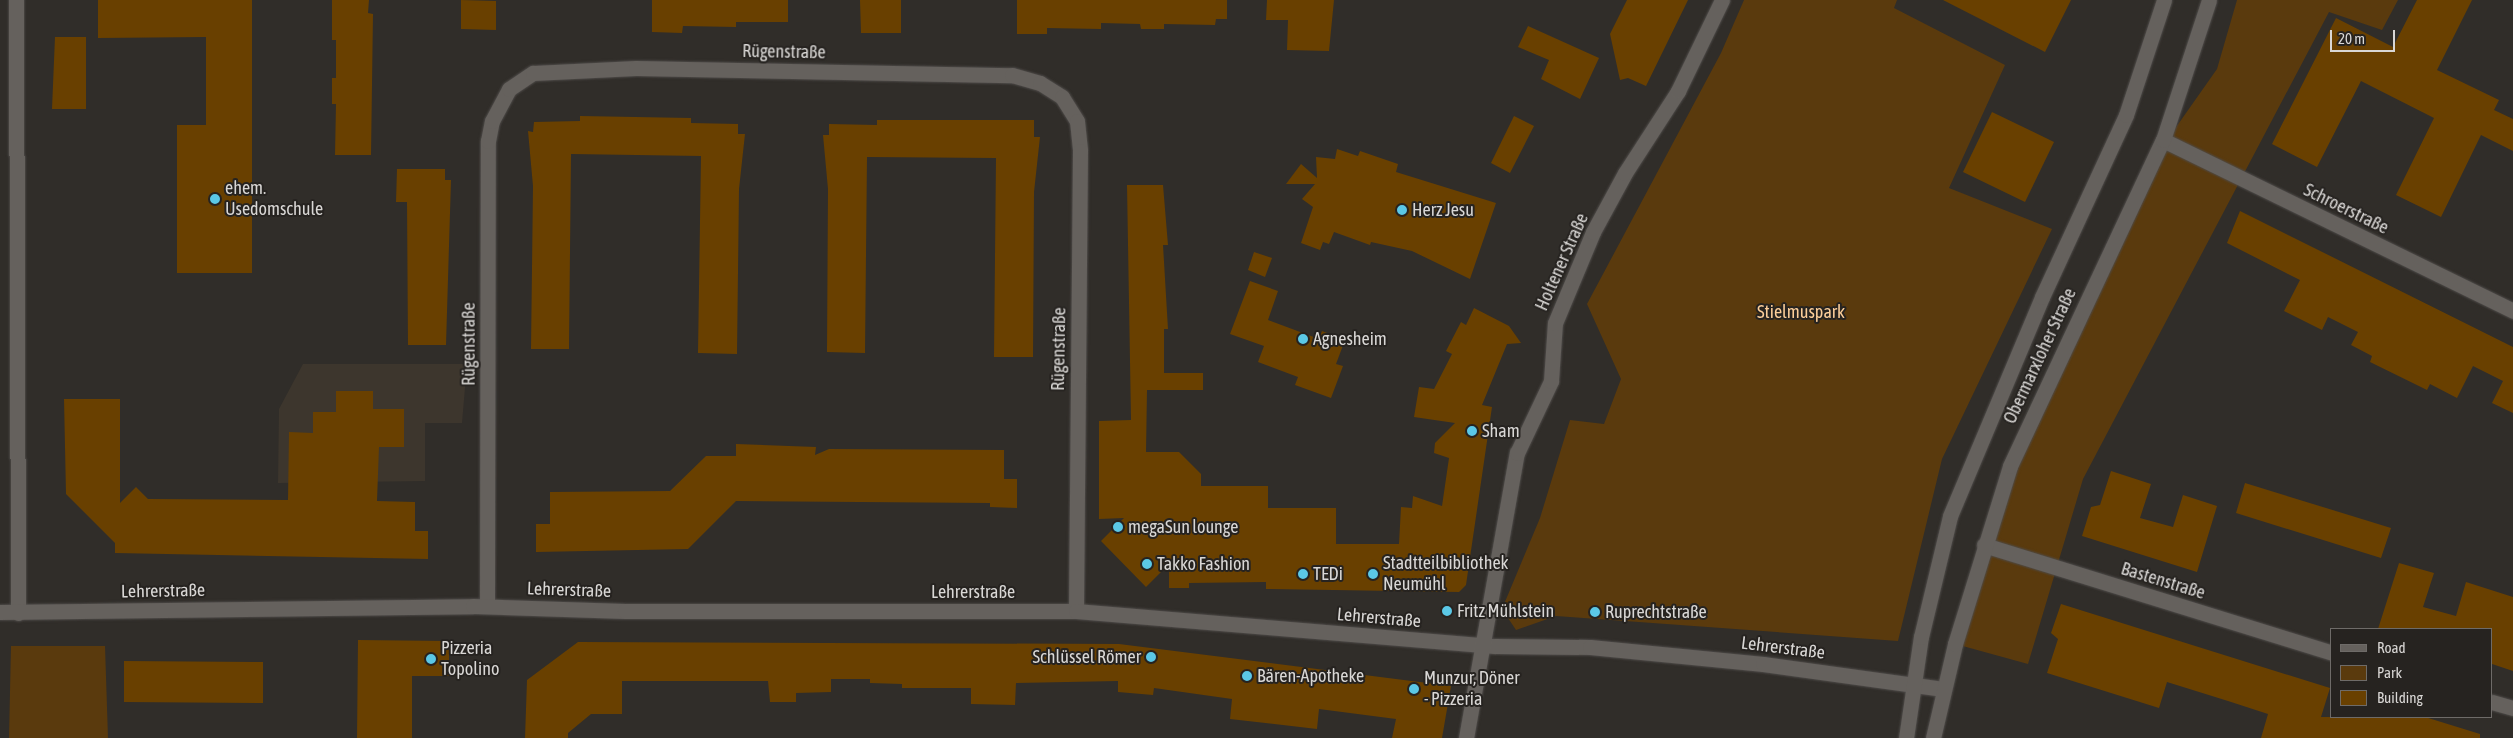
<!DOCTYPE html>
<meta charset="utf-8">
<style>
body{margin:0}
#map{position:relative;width:2513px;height:738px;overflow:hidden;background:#302d29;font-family:"Asap Condensed",sans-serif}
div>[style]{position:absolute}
.built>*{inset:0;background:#3d362d}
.green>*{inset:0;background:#5a3a0d}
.building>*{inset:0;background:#694000}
.roads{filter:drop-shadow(0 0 1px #4e4b49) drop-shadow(0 0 1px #4e4b49)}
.minor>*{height:15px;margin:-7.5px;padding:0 7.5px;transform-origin:7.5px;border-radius:7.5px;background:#65615d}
.dots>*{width:14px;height:14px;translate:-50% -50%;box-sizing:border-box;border:2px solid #262320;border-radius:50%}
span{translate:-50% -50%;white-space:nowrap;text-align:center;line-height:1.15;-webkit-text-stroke:4px #262320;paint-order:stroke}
.street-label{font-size:18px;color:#d9d7d5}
.poi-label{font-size:18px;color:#d9d7d5}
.left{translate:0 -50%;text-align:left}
.right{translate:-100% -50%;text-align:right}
.park-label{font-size:18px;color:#fcce99}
.legend{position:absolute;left:2330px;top:628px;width:162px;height:90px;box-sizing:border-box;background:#262320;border:1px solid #6e6b68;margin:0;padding:6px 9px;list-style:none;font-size:15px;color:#d9d7d5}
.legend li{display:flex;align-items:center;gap:10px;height:25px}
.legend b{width:25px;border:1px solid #6e6b68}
.scale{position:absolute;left:2330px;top:30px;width:65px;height:22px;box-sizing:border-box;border:2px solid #d9d7d5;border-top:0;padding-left:6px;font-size:15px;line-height:18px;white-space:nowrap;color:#d9d7d5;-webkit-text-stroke:4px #262320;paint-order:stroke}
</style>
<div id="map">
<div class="built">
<i style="clip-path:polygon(303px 364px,467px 364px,462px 423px,425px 423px,425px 481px,278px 483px,279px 409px)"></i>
</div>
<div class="green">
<i style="clip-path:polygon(1744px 0,1897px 0,1894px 8px,2005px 65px,1949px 188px,2052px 229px,1942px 459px,1898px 641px,1556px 616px,1516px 630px,1502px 609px,1540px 518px,1570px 420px,1604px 424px,1621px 379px,1587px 304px,1721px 53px)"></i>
<i style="clip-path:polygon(2237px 0,2398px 0,2382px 30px,2329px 12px,2083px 479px,2028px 664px,1959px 645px,2012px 466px,2167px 140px,2217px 69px)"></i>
<i style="clip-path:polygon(11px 646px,105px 646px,108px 738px,9px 738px)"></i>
</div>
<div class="building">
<i style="clip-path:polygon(98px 0,252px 0,252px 273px,177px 273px,177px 125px,206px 125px,206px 37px,98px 38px)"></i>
<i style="clip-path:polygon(332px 0,369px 0,368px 13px,373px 14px,371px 155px,335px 155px,336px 104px,332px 104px,332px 78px,336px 78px,336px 40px,332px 40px)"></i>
<i style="clip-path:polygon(461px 0,496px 1px,496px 30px,461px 29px)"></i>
<i style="clip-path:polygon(652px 0,788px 0,788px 22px,736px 22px,736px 27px,683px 26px,682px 33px,652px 32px)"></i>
<i style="clip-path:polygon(860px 0,901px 0,901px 33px,861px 33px)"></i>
<i style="clip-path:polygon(1017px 0,1227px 0,1227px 19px,1216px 19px,1215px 25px,1164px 24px,1164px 29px,1141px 29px,1140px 24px,1101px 23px,1101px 29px,1047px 28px,1047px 34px,1017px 34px)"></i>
<i style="clip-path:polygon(1267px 0,1334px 0,1329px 51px,1287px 50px,1288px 20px,1266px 20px)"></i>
<i style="clip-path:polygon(1627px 0,1688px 0,1646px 86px,1628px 78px,1620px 80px,1610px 34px)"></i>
<i style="clip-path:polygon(1943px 0,2071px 0,2045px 52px)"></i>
<i style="clip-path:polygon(2417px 0,2472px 0,2437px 70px,2499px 100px,2494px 110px,2513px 119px,2513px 151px,2481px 135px,2441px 217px,2396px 195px,2434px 118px,2361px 81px,2317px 167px,2272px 144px,2336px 18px,2393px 47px)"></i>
<i style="clip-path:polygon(1528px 26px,1599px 58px,1580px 99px,1541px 79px,1549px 60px,1518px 47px)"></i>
<i style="clip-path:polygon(55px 37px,86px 37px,86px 109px,52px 109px)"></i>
<i style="clip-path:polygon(1992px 112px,2054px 142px,2025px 202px,1963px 172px)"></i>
<i style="clip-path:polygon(580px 116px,691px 118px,691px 123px,738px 124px,738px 134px,745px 134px,739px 189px,737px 354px,698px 353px,701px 156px,571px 154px,569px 349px,531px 349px,533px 186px,528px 131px,533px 132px,534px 122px,580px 121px)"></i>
<i style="clip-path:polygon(1514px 116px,1534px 126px,1510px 173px,1491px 163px)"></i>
<i style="clip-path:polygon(877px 120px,1034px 120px,1034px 137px,1040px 137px,1034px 192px,1033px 357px,994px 357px,996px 158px,867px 157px,865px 353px,827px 352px,828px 189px,823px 135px,829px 135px,829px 124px,877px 125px)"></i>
<i style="clip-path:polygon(1337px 149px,1358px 156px,1360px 151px,1398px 164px,1396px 172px,1496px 203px,1470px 279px,1412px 251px,1371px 242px,1370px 245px,1334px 232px,1329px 244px,1323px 242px,1320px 250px,1301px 243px,1313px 207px,1302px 199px,1315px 184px,1286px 184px,1301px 164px,1317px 178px,1316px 157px,1335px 159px)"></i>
<i style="clip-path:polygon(397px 169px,445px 169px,445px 180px,451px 180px,446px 345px,408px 345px,407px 202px,396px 202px)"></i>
<i style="clip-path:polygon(1127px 185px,1163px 185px,1168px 245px,1163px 245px,1168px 329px,1164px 329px,1164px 373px,1203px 373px,1203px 390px,1147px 390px,1146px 452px,1179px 452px,1201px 474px,1201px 486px,1268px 486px,1268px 508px,1336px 508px,1336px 544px,1399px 544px,1401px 507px,1412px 508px,1413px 496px,1442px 506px,1449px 458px,1434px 453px,1435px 443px,1455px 423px,1414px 417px,1419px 387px,1434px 389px,1452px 354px,1446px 351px,1461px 322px,1466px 325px,1474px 308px,1509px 326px,1521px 343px,1507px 344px,1482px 405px,1492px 407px,1466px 585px,1459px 592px,1266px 589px,1266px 582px,1189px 583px,1189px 588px,1169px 588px,1169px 564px,1146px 587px,1101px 541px,1124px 518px,1099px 519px,1099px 421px,1131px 420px)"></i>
<i style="clip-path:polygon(2240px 211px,2513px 347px,2513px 413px,2492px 403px,2503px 381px,2473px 366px,2457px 398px,2430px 384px,2427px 390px,2370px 362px,2372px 356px,2351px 345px,2358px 332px,2328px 317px,2322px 330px,2284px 311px,2300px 280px,2227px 243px)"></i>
<i style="clip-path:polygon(1254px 252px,1272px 258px,1265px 277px,1248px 270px)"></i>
<i style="clip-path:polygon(1250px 281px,1278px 291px,1268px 320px,1319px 339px,1322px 331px,1345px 340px,1336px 364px,1343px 366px,1331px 398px,1295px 385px,1298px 377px,1258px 362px,1264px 346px,1230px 334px)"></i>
<i style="clip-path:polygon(336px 391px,373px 391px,373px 409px,404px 409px,404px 447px,379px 447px,377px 501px,415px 502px,415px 531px,428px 531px,428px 559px,115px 553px,115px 543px,66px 494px,64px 399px,120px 399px,120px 503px,136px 487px,148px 499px,288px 500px,289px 432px,313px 433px,313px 412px,336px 412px)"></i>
<i style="clip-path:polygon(736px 444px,816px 447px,815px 455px,829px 449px,1004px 450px,1004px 479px,1017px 479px,1017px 508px,990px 507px,990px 503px,736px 501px,688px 549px,536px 552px,536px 524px,550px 524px,550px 492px,670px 491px,706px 456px,736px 456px)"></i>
<i style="clip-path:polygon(2111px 471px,2151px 484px,2140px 518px,2173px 527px,2183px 495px,2217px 506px,2197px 572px,2082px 536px,2091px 507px,2100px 505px)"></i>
<i style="clip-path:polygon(2245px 483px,2391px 528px,2381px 558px,2236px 513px)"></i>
<i style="clip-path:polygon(2399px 563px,2434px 573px,2423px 607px,2456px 616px,2466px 582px,2513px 597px,2513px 671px,2492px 664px,2492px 629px,2378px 629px)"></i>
<i style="clip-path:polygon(2061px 604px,2330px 688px,2321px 717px,2425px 717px,2480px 734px,2480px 738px,2261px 738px,2268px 714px,2228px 701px,2167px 682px,2159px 708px,2047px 673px,2058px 639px,2051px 633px)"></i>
<i style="clip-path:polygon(358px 640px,449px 641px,449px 676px,412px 676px,412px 738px,357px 738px)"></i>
<i style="clip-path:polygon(578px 642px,1119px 644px,1451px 686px,1442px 738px,1392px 738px,1396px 719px,1319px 709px,1317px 729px,1230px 719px,1232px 699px,1154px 688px,1153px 695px,1118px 692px,1118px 681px,1016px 683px,1015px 705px,971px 704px,971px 688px,902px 688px,902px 684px,870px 683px,870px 679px,831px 679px,831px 692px,796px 693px,796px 702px,770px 702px,768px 681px,622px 681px,622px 714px,591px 714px,568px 733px,568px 738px,525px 738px,527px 680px)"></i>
<i style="clip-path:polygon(124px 661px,263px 662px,263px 703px,124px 702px)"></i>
</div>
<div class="roads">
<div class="minor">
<i style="left:16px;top:0;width:613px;rotate:89.81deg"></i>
<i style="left:2163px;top:140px;width:390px;rotate:26deg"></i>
<i style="left:1984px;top:545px;width:364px;rotate:17.2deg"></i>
<i style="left:487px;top:606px;width:465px;rotate:-89.9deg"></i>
<i style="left:488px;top:141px;width:20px;rotate:-79deg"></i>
<i style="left:492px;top:121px;width:36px;rotate:-62deg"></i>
<i style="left:509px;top:89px;width:29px;rotate:-34deg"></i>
<i style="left:533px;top:73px;width:103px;rotate:-2.8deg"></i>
<i style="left:636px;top:68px;width:376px;rotate:1.1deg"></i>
<i style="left:1012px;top:75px;width:29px;rotate:16deg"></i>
<i style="left:1040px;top:83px;width:26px;rotate:32deg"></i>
<i style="left:1062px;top:97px;width:28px;rotate:58deg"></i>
<i style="left:1077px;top:121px;width:30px;rotate:84deg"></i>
<i style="left:1080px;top:151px;width:460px;rotate:90.5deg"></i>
<i style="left:0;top:612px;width:473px;rotate:-0.7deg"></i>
<i style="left:473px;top:606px;width:152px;rotate:1.9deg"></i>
<i style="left:625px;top:611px;width:451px"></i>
<i style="left:1076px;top:611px;width:420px;rotate:4.8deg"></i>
<i style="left:1495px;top:646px;width:95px;rotate:0.6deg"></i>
<i style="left:1590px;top:647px;width:174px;rotate:5.6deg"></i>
<i style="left:1763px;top:664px;width:182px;rotate:7.9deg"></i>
<i style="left:2492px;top:702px;width:22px;rotate:16deg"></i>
<i style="left:1466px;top:738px;width:290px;rotate:-79.9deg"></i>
<i style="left:1517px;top:453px;width:80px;rotate:-64.7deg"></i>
<i style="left:1551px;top:381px;width:58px;rotate:-86.1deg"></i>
<i style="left:1555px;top:323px;width:99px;rotate:-67.3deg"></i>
<i style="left:1593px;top:232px;width:67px;rotate:-61.5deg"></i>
<i style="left:1625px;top:173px;width:98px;rotate:-57.1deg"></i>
<i style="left:1678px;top:91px;width:101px;rotate:-64.2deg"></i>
<i style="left:1906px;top:738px;width:102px;rotate:-81.6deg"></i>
<i style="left:1921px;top:637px;width:124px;rotate:-76.5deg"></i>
<i style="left:1950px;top:516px;width:238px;rotate:-67.2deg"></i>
<i style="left:2042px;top:297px;width:200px;rotate:-65.2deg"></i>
<i style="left:2126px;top:115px;width:121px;rotate:-71.7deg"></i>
<i style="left:1933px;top:738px;width:97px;rotate:-76.8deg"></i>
<i style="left:1955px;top:644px;width:186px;rotate:-72.8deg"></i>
<i style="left:2010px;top:466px;width:360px;rotate:-64.9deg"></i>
<i style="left:2163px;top:140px;width:147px;rotate:-71.8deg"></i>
</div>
</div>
<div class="dots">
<i style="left:215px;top:199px;background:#5bc8e6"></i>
<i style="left:1402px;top:210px;background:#5bc8e6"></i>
<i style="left:1303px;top:339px;background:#5bc8e6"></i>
<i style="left:1472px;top:431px;background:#5bc8e6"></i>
<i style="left:1118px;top:527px;background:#5bc8e6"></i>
<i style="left:1147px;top:564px;background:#5bc8e6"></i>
<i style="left:1303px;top:574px;background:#5bc8e6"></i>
<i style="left:1373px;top:574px;background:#5bc8e6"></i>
<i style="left:1447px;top:611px;background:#5bc8e6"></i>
<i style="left:1595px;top:612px;background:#5bc8e6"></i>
<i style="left:1151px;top:657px;background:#5bc8e6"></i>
<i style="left:431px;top:659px;background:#5bc8e6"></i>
<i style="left:1247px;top:676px;background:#5bc8e6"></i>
<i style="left:1414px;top:689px;background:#5bc8e6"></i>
</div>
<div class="street-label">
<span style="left:784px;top:52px;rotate:1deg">Rügenstraße</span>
<span style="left:2346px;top:209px;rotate:26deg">Schroerstraße</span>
<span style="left:1562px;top:262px;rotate:-66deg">Holtener Straße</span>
<span style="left:469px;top:344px;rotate:-90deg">Rügenstraße</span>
<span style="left:1059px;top:349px;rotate:-89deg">Rügenstraße</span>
<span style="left:2040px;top:356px;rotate:-65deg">Obermarxloher Straße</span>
<span style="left:2163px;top:581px;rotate:17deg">Bastenstraße</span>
<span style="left:569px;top:590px;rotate:2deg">Lehrerstraße</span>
<span style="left:163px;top:591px;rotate:-1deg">Lehrerstraße</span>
<span style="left:973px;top:592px">Lehrerstraße</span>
<span style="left:1379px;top:618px;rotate:5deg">Lehrerstraße</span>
<span style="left:1783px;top:648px;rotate:7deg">Lehrerstraße</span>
</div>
<div class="poi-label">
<span class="left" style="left:225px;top:199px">ehem.<br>Usedomschule</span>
<span class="left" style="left:1412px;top:210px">Herz Jesu</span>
<span class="left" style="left:1313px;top:339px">Agnesheim</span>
<span class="left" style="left:1482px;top:431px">Sham</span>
<span class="left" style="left:1128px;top:527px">megaSun lounge</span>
<span class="left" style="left:1157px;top:564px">Takko Fashion</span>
<span class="left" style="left:1383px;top:574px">Stadtteilbibliothek<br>Neumühl</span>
<span class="left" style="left:1313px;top:574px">TEDi</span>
<span class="left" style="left:1457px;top:611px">Fritz Mühlstein</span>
<span class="left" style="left:1605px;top:612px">Ruprechtstraße</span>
<span class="left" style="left:441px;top:659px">Pizzeria<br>Topolino</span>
<span class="right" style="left:1141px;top:657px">Schlüssel Römer</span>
<span class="left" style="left:1257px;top:676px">Bären-Apotheke</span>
<span class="left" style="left:1424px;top:689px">Munzur, Döner<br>- Pizzeria</span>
</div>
<div class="park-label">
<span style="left:1801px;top:312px">Stielmuspark</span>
</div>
<ul class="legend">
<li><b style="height:6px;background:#65615d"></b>Road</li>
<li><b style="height:14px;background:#5a3a0d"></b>Park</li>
<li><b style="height:14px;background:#694000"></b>Building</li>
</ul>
<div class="scale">20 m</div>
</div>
